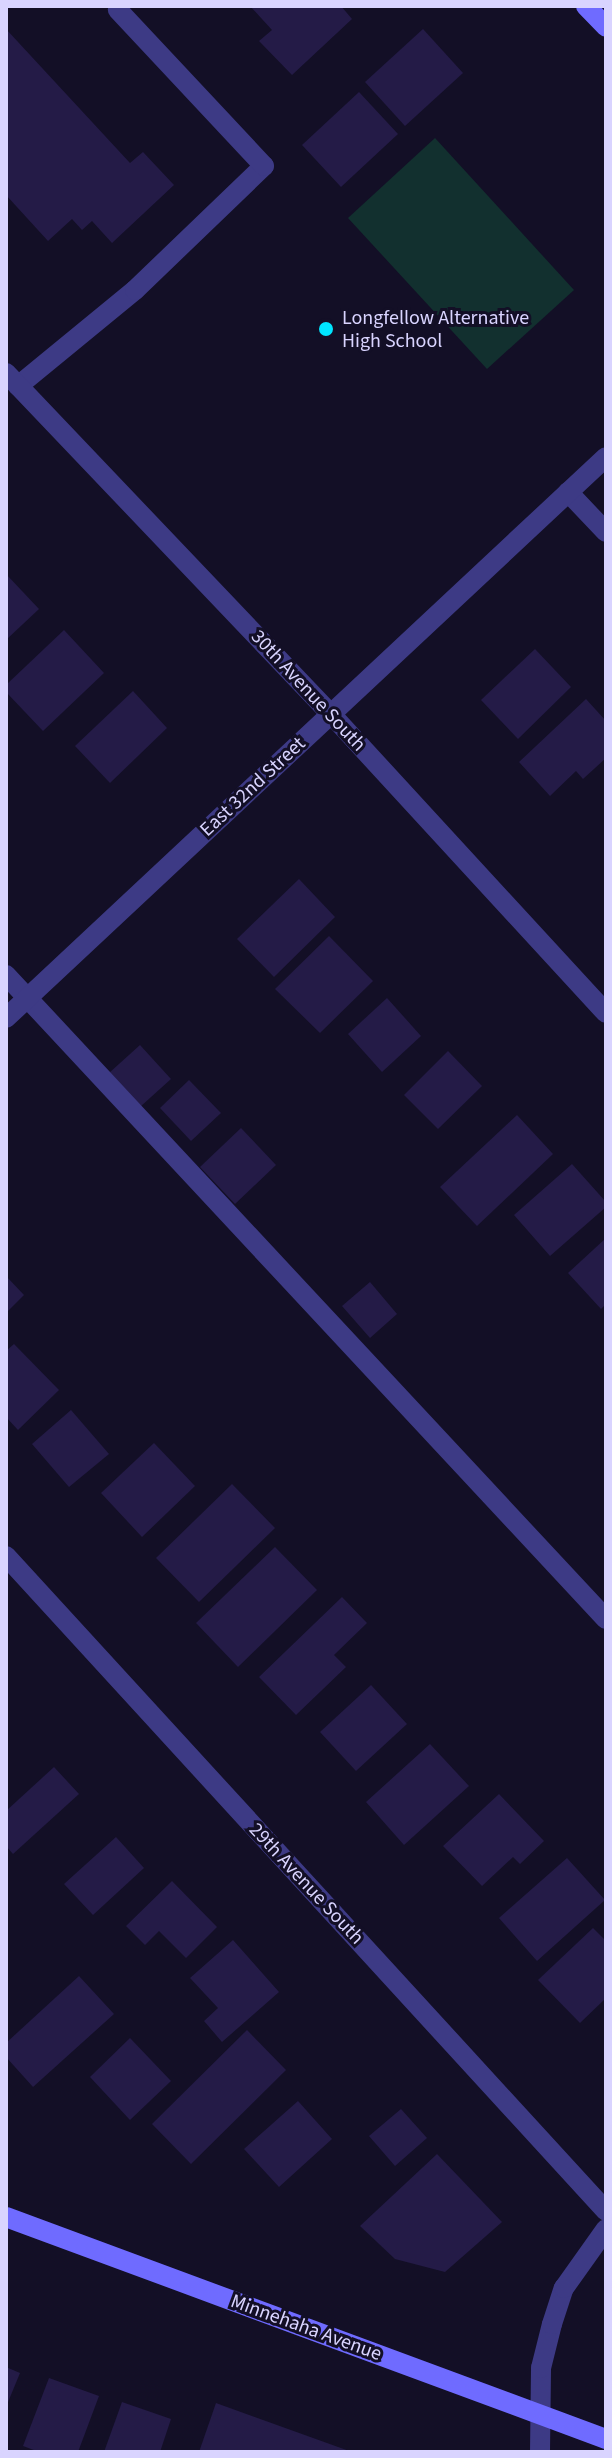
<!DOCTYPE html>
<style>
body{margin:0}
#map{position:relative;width:612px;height:2458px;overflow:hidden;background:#130f26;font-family:"Source Sans 3",sans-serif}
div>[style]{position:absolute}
.green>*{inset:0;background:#12302f}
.building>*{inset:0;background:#241b47}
.lane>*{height:20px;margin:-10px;padding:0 10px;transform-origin:10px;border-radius:10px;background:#3d3a85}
.street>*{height:20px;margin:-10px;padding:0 10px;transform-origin:10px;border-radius:10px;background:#3d3a85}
.secondary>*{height:20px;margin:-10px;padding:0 10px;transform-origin:10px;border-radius:10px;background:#6f6bff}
.dots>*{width:22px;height:22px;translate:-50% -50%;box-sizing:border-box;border:4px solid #130f26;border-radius:50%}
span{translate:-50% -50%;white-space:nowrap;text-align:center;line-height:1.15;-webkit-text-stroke:6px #130f26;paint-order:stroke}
.poi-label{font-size:20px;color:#d9d4ff}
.left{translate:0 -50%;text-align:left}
.street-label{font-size:20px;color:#d9d4ff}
.frame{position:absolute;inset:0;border:8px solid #d9d4ff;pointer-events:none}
</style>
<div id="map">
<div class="green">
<i style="clip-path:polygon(435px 138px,574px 290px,487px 369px,348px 218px)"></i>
</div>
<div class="building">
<i style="clip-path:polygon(250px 6px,341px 6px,352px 19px,292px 75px,259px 41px,272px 30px)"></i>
<i style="clip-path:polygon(6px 29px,130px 163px,143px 152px,174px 185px,112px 243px,92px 221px,82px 230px,72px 219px,48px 241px,6px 195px)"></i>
<i style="clip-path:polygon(423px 29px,463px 73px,405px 126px,365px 82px)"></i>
<i style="clip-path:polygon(359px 92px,398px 134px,341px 187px,302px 145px)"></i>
<i style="clip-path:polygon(6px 574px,39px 609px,6px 640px)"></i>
<i style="clip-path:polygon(64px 630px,104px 673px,43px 731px,6px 692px,6px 685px)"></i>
<i style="clip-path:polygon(535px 649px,571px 687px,518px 739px,481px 700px)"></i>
<i style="clip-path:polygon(133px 691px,167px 728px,110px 783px,75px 746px)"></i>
<i style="clip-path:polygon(586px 699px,606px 721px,606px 758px,583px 779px,576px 771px,550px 796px,519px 762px)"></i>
<i style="clip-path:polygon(299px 879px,335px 917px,274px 977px,237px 939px)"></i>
<i style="clip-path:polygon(329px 936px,373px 981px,320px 1033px,275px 989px)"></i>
<i style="clip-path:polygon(387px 998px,421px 1036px,382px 1072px,348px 1034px)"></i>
<i style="clip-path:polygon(140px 1045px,171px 1079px,140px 1107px,109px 1073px)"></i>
<i style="clip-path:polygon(448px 1051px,482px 1086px,438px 1129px,404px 1095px)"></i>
<i style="clip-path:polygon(189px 1080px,221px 1113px,191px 1141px,160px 1108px)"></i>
<i style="clip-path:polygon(517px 1115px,553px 1154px,477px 1226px,440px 1187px)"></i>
<i style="clip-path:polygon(241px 1128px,276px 1165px,235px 1204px,200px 1167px)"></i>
<i style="clip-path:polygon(572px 1164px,606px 1202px,606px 1207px,550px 1256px,514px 1215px)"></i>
<i style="clip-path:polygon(606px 1238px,606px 1304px,601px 1309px,568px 1273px)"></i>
<i style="clip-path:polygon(6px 1276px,24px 1295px,6px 1313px)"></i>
<i style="clip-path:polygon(370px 1282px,397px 1314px,370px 1338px,342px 1306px)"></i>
<i style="clip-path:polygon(14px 1344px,59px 1390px,18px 1430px,6px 1417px,6px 1351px)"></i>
<i style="clip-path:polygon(71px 1410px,109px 1454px,69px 1487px,32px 1444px)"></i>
<i style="clip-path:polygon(154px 1443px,195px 1486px,142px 1537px,101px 1493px)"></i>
<i style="clip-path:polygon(232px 1484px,275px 1528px,199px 1602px,156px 1558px)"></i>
<i style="clip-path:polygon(275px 1547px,317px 1590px,238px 1667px,196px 1623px)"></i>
<i style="clip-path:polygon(342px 1597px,367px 1623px,334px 1655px,346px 1667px,296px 1715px,259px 1677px)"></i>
<i style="clip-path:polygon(371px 1685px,407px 1724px,356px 1771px,320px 1732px)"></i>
<i style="clip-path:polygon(430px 1744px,469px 1786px,404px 1845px,366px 1802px)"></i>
<i style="clip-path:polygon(54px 1767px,79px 1794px,13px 1854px,6px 1846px,6px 1811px)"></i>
<i style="clip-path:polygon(499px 1794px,544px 1841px,520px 1864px,513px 1857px,482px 1886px,443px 1846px)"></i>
<i style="clip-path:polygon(116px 1837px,144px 1868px,93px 1915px,64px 1884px)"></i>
<i style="clip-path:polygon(567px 1858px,605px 1900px,537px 1961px,499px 1918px)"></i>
<i style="clip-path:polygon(172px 1881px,217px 1927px,186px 1958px,159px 1931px,145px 1945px,126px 1926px)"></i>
<i style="clip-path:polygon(593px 1928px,606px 1941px,606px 1998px,580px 2023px,538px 1980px)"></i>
<i style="clip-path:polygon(233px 1940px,279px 1992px,222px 2042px,204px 2021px,218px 2008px,190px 1978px)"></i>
<i style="clip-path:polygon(79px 1976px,114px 2014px,33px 2087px,6px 2057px,6px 2043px)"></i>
<i style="clip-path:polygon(247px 2030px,286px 2070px,191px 2164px,152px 2124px)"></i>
<i style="clip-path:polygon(130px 2038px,171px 2081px,130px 2120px,90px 2077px)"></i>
<i style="clip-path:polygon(298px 2101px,332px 2139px,279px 2187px,244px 2149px)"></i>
<i style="clip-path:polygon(401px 2109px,427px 2138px,395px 2166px,369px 2136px)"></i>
<i style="clip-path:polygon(437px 2154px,502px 2222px,445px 2272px,395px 2259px,360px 2226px)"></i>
<i style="clip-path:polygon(6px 2367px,20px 2373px,6px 2407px)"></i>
<i style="clip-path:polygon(49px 2378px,99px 2396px,78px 2452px,39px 2452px,23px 2446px)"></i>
<i style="clip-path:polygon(122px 2402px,171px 2419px,160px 2452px,104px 2452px)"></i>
<i style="clip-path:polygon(216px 2403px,352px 2452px,199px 2452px)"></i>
</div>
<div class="lane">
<i style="left:18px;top:386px;width:151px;rotate:-39.4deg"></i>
<i style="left:135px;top:290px;width:179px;rotate:-43.9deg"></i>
<i style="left:264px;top:166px;width:214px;rotate:-133.1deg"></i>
<i style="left:568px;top:492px;width:55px;rotate:46.5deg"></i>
<i style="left:6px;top:975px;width:880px;rotate:47.03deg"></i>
</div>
<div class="street">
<i style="left:6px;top:373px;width:471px;rotate:46.4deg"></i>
<i style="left:331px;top:714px;width:406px;rotate:47.4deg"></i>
<i style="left:6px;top:1018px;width:821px;rotate:-43.08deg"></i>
<i style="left:6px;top:1556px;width:888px;rotate:47.51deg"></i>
<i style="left:540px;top:2452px;width:84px;rotate:-89.3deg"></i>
<i style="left:541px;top:2368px;width:45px;rotate:-76deg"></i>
<i style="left:552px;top:2324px;width:38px;rotate:-72deg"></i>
<i style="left:564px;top:2288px;width:72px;rotate:-54.6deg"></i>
</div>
<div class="secondary">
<i style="left:586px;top:6px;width:29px;rotate:46deg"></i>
<i style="left:6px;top:2217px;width:640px;rotate:20.3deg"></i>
</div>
<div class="dots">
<i style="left:326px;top:329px;background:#00e5ff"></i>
</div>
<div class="poi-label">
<span class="left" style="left:342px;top:330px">Longfellow Alternative<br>High School</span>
</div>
<div class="street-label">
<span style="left:308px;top:691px;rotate:47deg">30th Avenue South</span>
<span style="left:253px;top:787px;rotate:-43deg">East 32nd Street</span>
<span style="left:306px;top:1884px;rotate:47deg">29th Avenue South</span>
<span style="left:306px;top:2328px;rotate:20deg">Minnehaha Avenue</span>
</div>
<div class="frame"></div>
</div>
